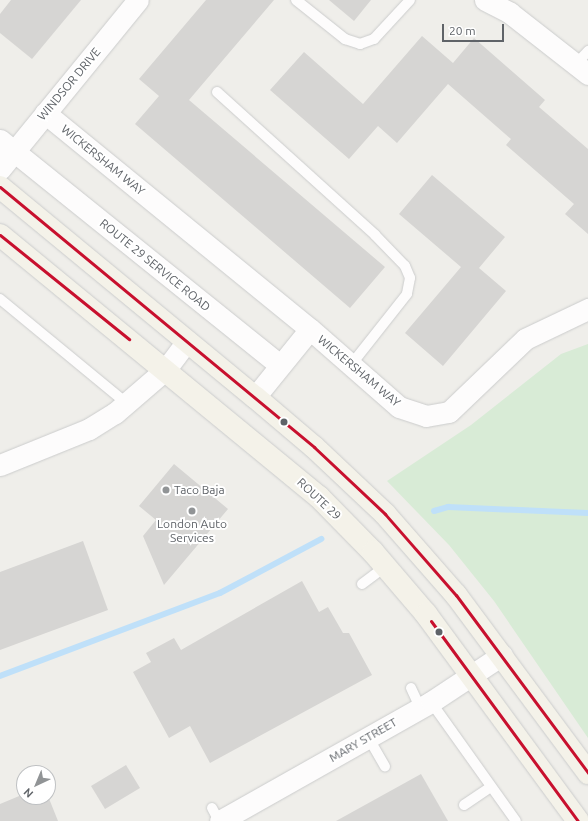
<!DOCTYPE html>
<style>
body{margin:0}
#map{position:relative;width:588px;height:821px;overflow:hidden;background:#efeeea;font-family:Ubuntu,sans-serif}
div>[style]{position:absolute}
.green>*{inset:0;background:#d8ebd6}
.stream>*{height:6px;margin:-3px;padding:0 3px;transform-origin:3px;border-radius:3px;background:#bfe0f9}
.building>*{inset:0;background:#d6d5d3}
.roads{filter:drop-shadow(0 0 1px #cbcccc) drop-shadow(0 0 1px #cbcccc)}
.lane>*{height:10px;margin:-5px;padding:0 5px;transform-origin:5px;border-radius:5px;background:#fdfcfc}
.street>*{height:21px;margin:-10.5px;padding:0 10.5px;transform-origin:10.5px;border-radius:10.5px;background:#fdfcfc}
.primary>*{height:22px;margin:-11px;padding:0 11px;transform-origin:11px;border-radius:11px;background:#f4f2e9}
.bus-1>*{height:3px;margin:-1.5px;padding:0 1.5px;transform-origin:1.5px;border-radius:1.5px;background:#c8102e}
.dots>*{width:11px;height:11px;translate:-50% -50%;box-sizing:border-box;border:2px solid #fff;border-radius:50%}
span{translate:-50% -50%;white-space:nowrap;text-align:center;line-height:1.15;-webkit-text-stroke:4px #fff;paint-order:stroke}
.street-label{font-size:12px;color:#5f6368}
.poi-label{font-size:12px;color:#5f6368}
.left{translate:0 -50%;text-align:left}
.north{position:absolute;left:16px;top:765px;width:40px;height:40px;box-sizing:border-box;background:#fff;border:1px solid #bfc1c3;border-radius:50%;rotate:224deg;font-size:11px;font-weight:700;line-height:16px;text-align:center;color:#5f6368}
.north::after{content:'';display:block;margin:auto;width:14px;height:18px;background:#919496;clip-path:polygon(50% 0,100% 100%,50% 72%,0 100%)}
.scale{position:absolute;left:442px;top:24px;width:62px;height:18px;box-sizing:border-box;border:2px solid #5f6368;border-top:0;padding-left:5px;font-size:12px;line-height:14px;white-space:nowrap;color:#5f6368;-webkit-text-stroke:3px #fff;paint-order:stroke}
</style>
<div id="map">
<div class="green">
<i style="clip-path:polygon(588px 344px,588px 738px,494px 601px,449px 545px,387px 481px,471px 425px,561px 354px)"></i>
</div>
<div class="stream">
<i style="left:434px;top:511px;width:15px;rotate:-16deg"></i>
<i style="left:448px;top:507px;width:140px;rotate:2.5deg"></i>
<i style="left:0;top:676px;width:235px;rotate:-20.7deg"></i>
<i style="left:220px;top:593px;width:115px;rotate:-28.1deg"></i>
</div>
<div class="building">
<i style="clip-path:polygon(11px 0,81px 0,32px 59px,0 33px,0 14px)"></i>
<i style="clip-path:polygon(206px 0,274px 0,189px 100px,385px 267px,350px 308px,135px 124px,159px 96px,139px 79px)"></i>
<i style="clip-path:polygon(329px 0,371px 0,354px 21px)"></i>
<i style="clip-path:polygon(422px 36px,453px 63px,474px 38px,545px 100px,539px 107px,588px 149px,588px 234px,565px 214px,574px 204px,506px 145px,511px 139px,448px 84px,397px 143px,378px 126px,349px 159px,270px 90px,304px 52px,363px 104px)"></i>
<i style="clip-path:polygon(432px 175px,505px 237px,479px 268px,506px 291px,443px 366px,405px 333px,461px 267px,399px 214px)"></i>
<i style="clip-path:polygon(174px 464px,228px 509px,164px 585px,143px 536px,156px 520px,139px 506px)"></i>
<i style="clip-path:polygon(83px 541px,108px 610px,0 650px,0 572px)"></i>
<i style="clip-path:polygon(302px 581px,319px 612px,328px 607px,343px 633px,349px 633px,372px 675px,210px 763px,190px 726px,169px 738px,133px 672px,151px 662px,146px 653px,174px 638px,181px 650px)"></i>
<i style="clip-path:polygon(126px 765px,140px 788px,105px 809px,91px 786px)"></i>
<i style="clip-path:polygon(421px 774px,448px 821px,336px 821px)"></i>
<i style="clip-path:polygon(24px 794px,24px 797px,48px 796px,58px 821px,0 821px,0 804px)"></i>
</div>
<div class="roads">
<div class="lane">
<i style="left:296px;top:0;width:63px;rotate:38.5deg"></i>
<i style="left:345px;top:39px;width:16px;rotate:18deg"></i>
<i style="left:360px;top:44px;width:15px;rotate:-20deg"></i>
<i style="left:374px;top:39px;width:53px;rotate:-47.3deg"></i>
<i style="left:576px;top:64px;width:18px;rotate:-47deg"></i>
<i style="left:217px;top:92px;width:213px;rotate:42.1deg"></i>
<i style="left:375px;top:235px;width:43px;rotate:45.9deg"></i>
<i style="left:405px;top:266px;width:13px;rotate:67deg"></i>
<i style="left:410px;top:278px;width:16px;rotate:101deg"></i>
<i style="left:407px;top:294px;width:90px;rotate:128.3deg"></i>
<i style="left:0;top:299px;width:163px;rotate:39.5deg"></i>
<i style="left:362px;top:584px;width:30px;rotate:-37deg"></i>
<i style="left:411px;top:688px;width:21px;rotate:65deg"></i>
<i style="left:431px;top:702px;width:146px;rotate:54.5deg"></i>
<i style="left:368px;top:737px;width:34px;rotate:60deg"></i>
<i style="left:464px;top:805px;width:32px;rotate:-34deg"></i>
<i style="left:212px;top:808px;width:15px;rotate:62deg"></i>
</div>
<div class="street">
<i style="left:485px;top:0;width:28px;rotate:27deg"></i>
<i style="left:510px;top:13px;width:99px;rotate:38deg"></i>
<i style="left:45px;top:113px;width:342px;rotate:39.2deg"></i>
<i style="left:0;top:140px;width:359px;rotate:38.8deg"></i>
<i style="left:0;top:169px;width:218px;rotate:-50.8deg"></i>
<i style="left:255px;top:397px;width:87px;rotate:-51deg"></i>
<i style="left:310px;top:329px;width:118px;rotate:41.2deg"></i>
<i style="left:399px;top:407px;width:28px;rotate:18deg"></i>
<i style="left:426px;top:416px;width:23px;rotate:-10deg"></i>
<i style="left:449px;top:412px;width:105px;rotate:-43.8deg"></i>
<i style="left:525px;top:339px;width:70px;rotate:-25.5deg"></i>
<i style="left:0;top:465px;width:96px;rotate:-22deg"></i>
<i style="left:89px;top:429px;width:31px;rotate:-32deg"></i>
<i style="left:115px;top:413px;width:67px;rotate:-40.8deg"></i>
<i style="left:166px;top:369px;width:35px;rotate:-53deg"></i>
<i style="left:220px;top:821px;width:242px;rotate:-29.4deg"></i>
<i style="left:431px;top:702px;width:85px;rotate:-33.5deg"></i>
</div>
<div class="primary">
<i style="left:0;top:187px;width:330px;rotate:39.5deg"></i>
<i style="left:255px;top:397px;width:77px;rotate:40.3deg"></i>
<i style="left:314px;top:447px;width:98px;rotate:43.3deg"></i>
<i style="left:385px;top:514px;width:108px;rotate:48.8deg"></i>
<i style="left:456px;top:595px;width:222px;rotate:53.4deg"></i>
<i style="left:0;top:235px;width:413px;rotate:39.4deg"></i>
<i style="left:319px;top:497px;width:77px;rotate:45.5deg"></i>
<i style="left:373px;top:552px;width:82px;rotate:49.5deg"></i>
<i style="left:426px;top:614px;width:257px;rotate:53.7deg"></i>
</div>
</div>
<div class="bus-1">
<i style="left:0;top:187px;width:408px;rotate:39.6deg"></i>
<i style="left:314px;top:447px;width:98px;rotate:43.3deg"></i>
<i style="left:385px;top:514px;width:108px;rotate:48.8deg"></i>
<i style="left:456px;top:595px;width:222px;rotate:53.4deg"></i>
<i style="left:0;top:235px;width:166px;rotate:38.9deg"></i>
<i style="left:431px;top:621px;width:248px;rotate:53.7deg"></i>
</div>
<div class="dots">
<i style="left:284px;top:422px;background:#5f6368"></i>
<i style="left:166px;top:490px;background:#919496"></i>
<i style="left:192px;top:511px;background:#919496"></i>
<i style="left:439px;top:632px;background:#5f6368"></i>
</div>
<div class="street-label">
<span style="left:69px;top:84px;rotate:-50deg">WINDSOR DRIVE</span>
<span style="left:103px;top:160px;rotate:39deg">WICKERSHAM WAY</span>
<span style="left:155px;top:265px;rotate:39deg">ROUTE 29 SERVICE ROAD</span>
<span style="left:359px;top:371px;rotate:40deg">WICKERSHAM WAY</span>
<span style="left:319px;top:499px;rotate:43deg">ROUTE 29</span>
<span style="left:363px;top:740px;rotate:-30deg">MARY STREET</span>
</div>
<div class="poi-label">
<span class="left" style="left:174px;top:490px">Taco Baja</span>
<span style="left:192px;top:531px">London Auto<br>Services</span>
</div>
<div class="north">N</div>
<div class="scale">20 m</div>
</div>
